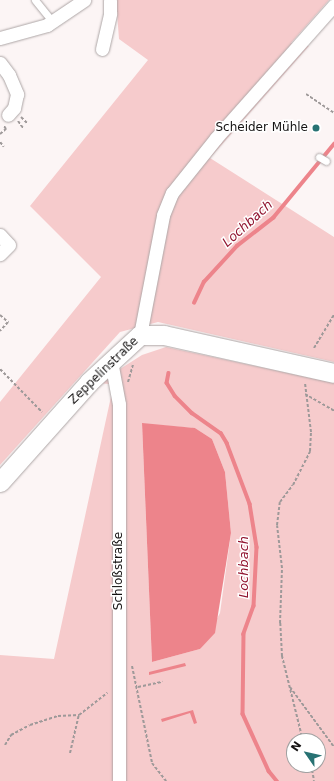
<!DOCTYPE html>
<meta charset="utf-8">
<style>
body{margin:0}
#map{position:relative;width:334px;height:781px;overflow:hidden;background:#fcf5f5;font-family:"DejaVu Sans",sans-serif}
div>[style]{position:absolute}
.green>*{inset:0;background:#f6cbcc}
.water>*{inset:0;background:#ed848b}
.stream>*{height:3.5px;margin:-1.75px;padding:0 1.75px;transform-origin:1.75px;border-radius:1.75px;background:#ed848b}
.path>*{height:2px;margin-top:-1px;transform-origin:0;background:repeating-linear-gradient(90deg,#9e9999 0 3px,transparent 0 5px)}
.roads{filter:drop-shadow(0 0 1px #ada6a6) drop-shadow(0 0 1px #ada6a6)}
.lane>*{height:7px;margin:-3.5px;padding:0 3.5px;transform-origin:3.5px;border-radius:3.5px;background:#fff}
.street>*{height:13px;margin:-6.5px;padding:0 6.5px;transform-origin:6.5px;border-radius:6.5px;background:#fff}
.secondary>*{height:19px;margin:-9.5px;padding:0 9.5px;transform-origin:9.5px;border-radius:9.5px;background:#fff}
.dots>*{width:11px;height:11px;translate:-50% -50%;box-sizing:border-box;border:2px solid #fff;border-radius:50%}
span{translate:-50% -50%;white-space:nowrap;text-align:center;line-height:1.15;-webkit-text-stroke:3px #fff;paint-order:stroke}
.poi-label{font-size:12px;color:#151313}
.right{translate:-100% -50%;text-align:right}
.street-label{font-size:12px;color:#151313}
.water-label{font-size:13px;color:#91142f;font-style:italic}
.north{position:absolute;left:286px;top:733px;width:40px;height:40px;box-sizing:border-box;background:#fff;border:1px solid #a1a1a1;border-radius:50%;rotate:304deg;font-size:11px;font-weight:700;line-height:16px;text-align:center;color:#151313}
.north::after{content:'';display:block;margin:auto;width:14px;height:18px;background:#277273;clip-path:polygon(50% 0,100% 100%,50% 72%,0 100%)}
</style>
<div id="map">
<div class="green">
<i style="clip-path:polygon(116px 0,329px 0,291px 43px,309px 46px,210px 158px,334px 237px,334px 362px,158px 322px,120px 332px,0 465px,0 402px,101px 277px,30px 206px,148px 60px,119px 39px)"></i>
<i style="clip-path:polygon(evenodd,166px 347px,334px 383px,334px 781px,0 781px,0 655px,54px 659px,112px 392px,109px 384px,98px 383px,142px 355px,166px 347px,142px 424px,195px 428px,212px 439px,225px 472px,231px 533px,220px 613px,200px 649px,152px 662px,142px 424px,166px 347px,294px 741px,318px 741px,318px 765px,294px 765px,294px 741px)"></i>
</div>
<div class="water">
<i style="clip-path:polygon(142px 423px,195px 428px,212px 439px,225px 472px,231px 533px,215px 633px,200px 649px,152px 662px)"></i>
<i style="clip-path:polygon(185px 663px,186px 666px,149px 675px,149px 672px)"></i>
<i style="clip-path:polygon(193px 710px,197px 723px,194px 724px,190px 713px,162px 722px,161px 719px)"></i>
</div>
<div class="stream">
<i style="left:194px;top:303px;width:23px;rotate:-65deg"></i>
<i style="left:204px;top:282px;width:49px;rotate:-47.5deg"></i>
<i style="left:237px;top:246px;width:46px;rotate:-37.9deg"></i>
<i style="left:273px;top:218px;width:96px;rotate:-50.5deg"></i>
<i style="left:169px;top:373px;width:10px;rotate:101deg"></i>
<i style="left:167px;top:383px;width:15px;rotate:58deg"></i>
<i style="left:175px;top:396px;width:24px;rotate:45deg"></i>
<i style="left:192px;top:413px;width:35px;rotate:35deg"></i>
<i style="left:221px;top:433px;width:12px;rotate:59deg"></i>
<i style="left:227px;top:443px;width:65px;rotate:69.3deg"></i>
<i style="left:250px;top:504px;width:44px;rotate:80.8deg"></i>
<i style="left:257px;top:547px;width:59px;rotate:92.9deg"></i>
<i style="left:254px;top:606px;width:30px;rotate:110deg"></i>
<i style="left:244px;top:634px;width:80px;rotate:90.7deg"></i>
<i style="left:243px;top:714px;width:63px;rotate:65.5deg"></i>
<i style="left:269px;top:771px;width:13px;rotate:51deg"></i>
</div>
<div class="path">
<i style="left:306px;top:94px;width:34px;rotate:34deg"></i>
<i style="left:21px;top:117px;width:10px;rotate:45deg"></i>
<i style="left:18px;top:121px;width:9px;rotate:54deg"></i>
<i style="left:0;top:134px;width:8px;rotate:-40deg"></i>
<i style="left:6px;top:129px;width:4px;rotate:-124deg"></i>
<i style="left:0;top:142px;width:6px;rotate:51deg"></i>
<i style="left:0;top:315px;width:11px;rotate:41deg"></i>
<i style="left:8px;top:322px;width:12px;rotate:132deg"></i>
<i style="left:314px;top:348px;width:39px;rotate:-59deg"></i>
<i style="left:0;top:369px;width:60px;rotate:45.7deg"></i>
<i style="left:128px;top:382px;width:19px;rotate:-74deg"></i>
<i style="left:305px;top:394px;width:34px;rotate:30deg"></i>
<i style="left:132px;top:666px;width:99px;rotate:78.3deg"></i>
<i style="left:152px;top:763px;width:23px;rotate:52deg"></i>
<i style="left:138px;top:687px;width:25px;rotate:-12deg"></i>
<i style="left:290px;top:687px;width:74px;rotate:53.7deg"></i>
<i style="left:303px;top:741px;width:88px;rotate:-103.9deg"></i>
<i style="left:282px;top:656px;width:33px;rotate:-93deg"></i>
<i style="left:280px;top:623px;width:55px;rotate:-87.9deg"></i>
<i style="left:282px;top:568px;width:43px;rotate:-96.6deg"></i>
<i style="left:277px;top:525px;width:23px;rotate:-83deg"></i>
<i style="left:280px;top:502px;width:21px;rotate:-53deg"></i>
<i style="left:293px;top:485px;width:38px;rotate:-63deg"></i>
<i style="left:310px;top:451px;width:19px;rotate:-87deg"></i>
<i style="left:311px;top:432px;width:49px;rotate:-97deg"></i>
<i style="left:5px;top:745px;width:12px;rotate:-59deg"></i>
<i style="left:11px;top:735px;width:21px;rotate:-28deg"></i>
<i style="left:30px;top:725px;width:29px;rotate:-18deg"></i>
<i style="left:58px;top:716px;width:21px;rotate:-3deg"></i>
<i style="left:70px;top:753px;width:39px;rotate:-77deg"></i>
<i style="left:79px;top:715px;width:36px;rotate:-38deg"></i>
<i style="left:311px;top:765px;width:16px;rotate:79deg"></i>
</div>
<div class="roads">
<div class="lane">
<i style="left:35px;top:0;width:27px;rotate:51deg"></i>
<i style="left:319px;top:157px;width:8px;rotate:30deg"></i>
</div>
<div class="street">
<i style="left:0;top:38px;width:49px;rotate:-15.5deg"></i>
<i style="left:47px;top:25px;width:45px;rotate:-34deg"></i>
<i style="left:102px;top:49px;width:37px;rotate:-77deg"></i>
<i style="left:110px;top:13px;width:13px;rotate:-90deg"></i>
<i style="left:0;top:63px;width:15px;rotate:53deg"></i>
<i style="left:9px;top:75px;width:21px;rotate:67deg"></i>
<i style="left:17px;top:94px;width:14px;rotate:102deg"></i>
<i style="left:14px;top:108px;width:9px;rotate:131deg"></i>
<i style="left:0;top:235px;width:13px;rotate:48deg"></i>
<i style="left:9px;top:245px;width:13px;rotate:135deg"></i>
<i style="left:140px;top:335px;width:122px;rotate:-79.1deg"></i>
<i style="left:163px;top:215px;width:24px;rotate:-68deg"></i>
<i style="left:172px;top:193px;width:70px;rotate:-51.3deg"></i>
<i style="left:216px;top:138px;width:178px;rotate:-48.4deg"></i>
<i style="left:111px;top:361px;width:44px;rotate:79.5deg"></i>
<i style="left:119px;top:404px;width:377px;rotate:90deg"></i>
</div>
<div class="secondary">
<i style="left:0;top:482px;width:134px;rotate:-48.3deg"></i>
<i style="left:89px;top:382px;width:69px;rotate:-42.7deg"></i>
<i style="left:140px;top:335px;width:24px"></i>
<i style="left:164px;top:335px;width:174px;rotate:12.6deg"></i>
</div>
</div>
<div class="dots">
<i style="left:316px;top:128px;background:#277273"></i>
</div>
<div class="poi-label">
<span class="right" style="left:308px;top:128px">Scheider Mühle</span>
</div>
<div class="street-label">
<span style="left:104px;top:371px;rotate:-44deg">Zeppelinstraße</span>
<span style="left:119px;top:571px;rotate:-90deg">Schloßstraße</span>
</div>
<div class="water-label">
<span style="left:248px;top:224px;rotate:-42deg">Lochbach</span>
<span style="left:244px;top:567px;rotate:-90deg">Lochbach</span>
</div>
<div class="north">N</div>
</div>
